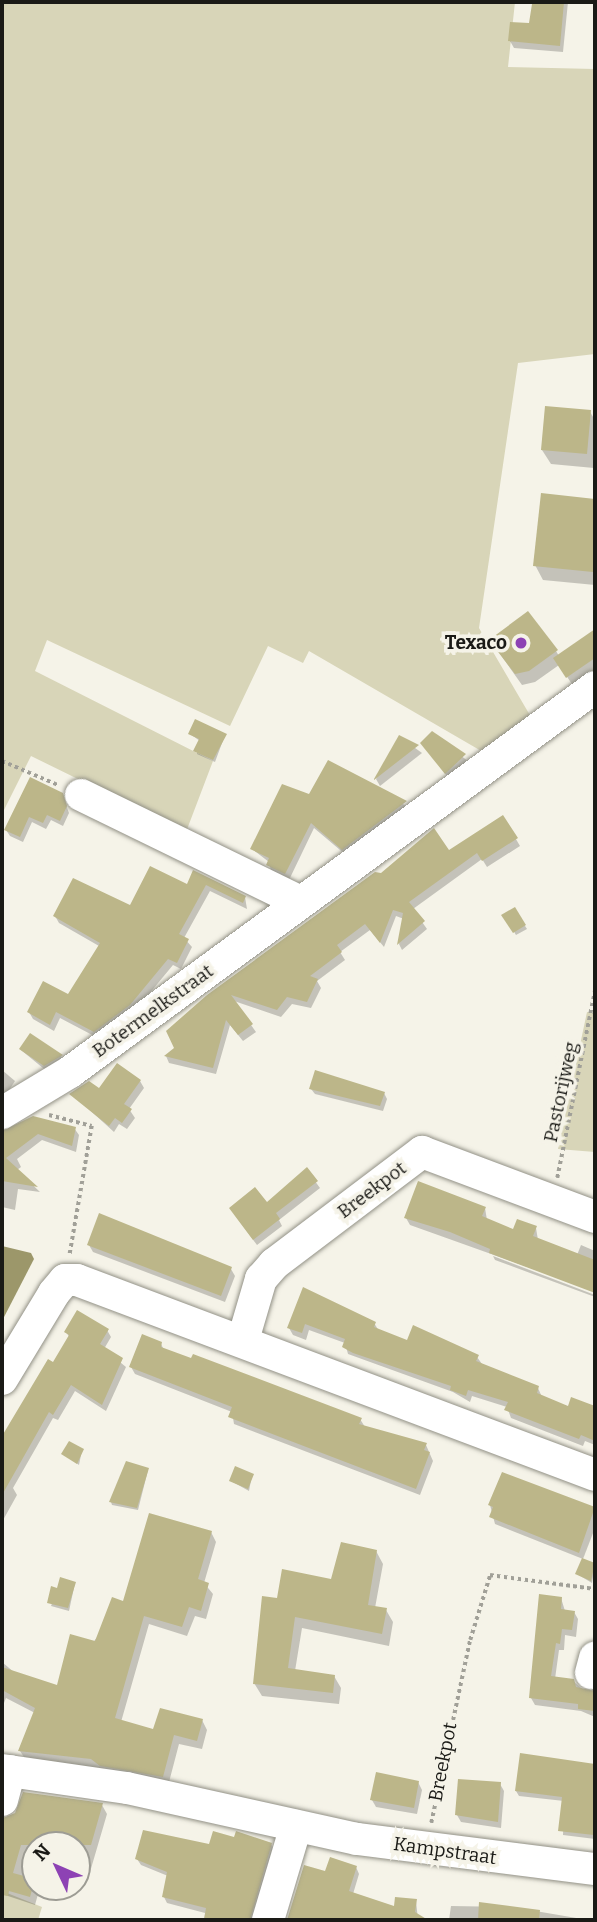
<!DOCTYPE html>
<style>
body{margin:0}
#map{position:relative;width:597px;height:1922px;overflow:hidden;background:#f5f3e8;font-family:Bitter,serif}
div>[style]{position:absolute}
.green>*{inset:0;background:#d8d5b8}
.water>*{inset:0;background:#9c976a}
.shadow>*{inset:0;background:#0003}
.building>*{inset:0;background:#bcb689}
.path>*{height:3.5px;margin-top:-1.75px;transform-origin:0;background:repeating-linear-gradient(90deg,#a1a098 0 3.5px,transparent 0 7px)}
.roads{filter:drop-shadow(0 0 2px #929186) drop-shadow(0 0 2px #929186)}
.minor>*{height:32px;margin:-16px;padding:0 16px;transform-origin:16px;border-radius:16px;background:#fff}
.dots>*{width:19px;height:19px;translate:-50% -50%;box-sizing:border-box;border:4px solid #f5f3e8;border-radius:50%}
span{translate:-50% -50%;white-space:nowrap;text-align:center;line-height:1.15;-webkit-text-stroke:7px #f5f3e8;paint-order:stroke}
.poi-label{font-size:19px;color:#1a1a16;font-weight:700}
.right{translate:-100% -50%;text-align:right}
.street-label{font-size:19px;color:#1a1a16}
.frame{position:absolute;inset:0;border:4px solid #1a1a16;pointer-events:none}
.north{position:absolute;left:21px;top:1831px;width:70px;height:70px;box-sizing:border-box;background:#f5f3e8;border:2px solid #9d9c94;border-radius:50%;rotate:314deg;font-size:19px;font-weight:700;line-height:28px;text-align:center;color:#1a1a16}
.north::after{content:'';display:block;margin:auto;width:24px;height:32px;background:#8d42b4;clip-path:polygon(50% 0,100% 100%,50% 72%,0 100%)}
</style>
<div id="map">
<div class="green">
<i style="clip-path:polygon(2px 2px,515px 2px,508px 67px,595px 69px,595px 354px,518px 363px,479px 628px,531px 717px,483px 752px,309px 651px,303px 663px,268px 646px,230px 726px,47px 640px,35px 671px,213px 761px,186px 832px,31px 756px,2px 814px)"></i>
<i style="clip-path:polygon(587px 1012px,595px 1013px,595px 1152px,558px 1149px)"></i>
<i style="clip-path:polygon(2px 1891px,42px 1907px,38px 1920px,2px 1920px)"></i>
</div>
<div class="water">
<i style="clip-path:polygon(2px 1246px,31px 1253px,34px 1259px,2px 1321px)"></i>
</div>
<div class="shadow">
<i style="clip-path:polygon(534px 2px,568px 2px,563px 52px,514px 48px,510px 41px,531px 25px)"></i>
<i style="clip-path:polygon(590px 412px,595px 420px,594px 468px,551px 464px,542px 450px)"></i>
<i style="clip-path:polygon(543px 495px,595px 500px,595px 585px,543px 580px,535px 565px)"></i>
<i style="clip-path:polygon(595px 626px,595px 673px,574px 687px,559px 665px,535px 682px,522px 685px,498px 651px,556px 651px,559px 656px,595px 632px)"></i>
<i style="clip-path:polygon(432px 733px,469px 762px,450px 780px,422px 743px)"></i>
<i style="clip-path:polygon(190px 734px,225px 735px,215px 762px,197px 754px,200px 741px)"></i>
<i style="clip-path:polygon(400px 737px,422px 753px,380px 786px,376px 779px)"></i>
<i style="clip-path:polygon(329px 763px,410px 808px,346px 855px,314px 828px,289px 880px,271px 871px,269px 862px,252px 849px,310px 796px)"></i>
<i style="clip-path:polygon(62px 794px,69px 813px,63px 826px,51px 820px,46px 829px,32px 822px,23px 842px,10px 836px,6px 830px)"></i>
<i style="clip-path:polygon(503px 817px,520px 846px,487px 867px,482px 859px,413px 909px,427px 929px,402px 950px,399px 944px,404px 919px,396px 916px,384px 947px,370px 930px,340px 952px,345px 960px,317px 981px,321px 988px,311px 1008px,292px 1004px,281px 1017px,234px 1001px,256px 1032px,243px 1041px,230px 1025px,216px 1074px,169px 1063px,166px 1056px,176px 1049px,169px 1032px,382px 875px,449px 852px)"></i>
<i style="clip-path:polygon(194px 873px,245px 897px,247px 909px,210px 891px,184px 938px,192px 947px,181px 969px,173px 965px,134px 1012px,98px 1038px,60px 1018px,54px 1031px,33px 1019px,29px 1012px,69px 996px,99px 946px,59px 923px,55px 916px,131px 907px,188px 886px)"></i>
<i style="clip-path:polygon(514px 909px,527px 929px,516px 935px,504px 915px)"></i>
<i style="clip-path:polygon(21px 1050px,61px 1056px,65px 1063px,49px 1073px)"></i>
<i style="clip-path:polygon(2px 1070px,15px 1081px,2px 1101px)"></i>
<i style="clip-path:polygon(140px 1081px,144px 1088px,129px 1109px,135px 1118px,127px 1129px,119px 1124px,114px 1132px,72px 1094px)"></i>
<i style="clip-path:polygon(311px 1089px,384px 1093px,387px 1099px,383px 1111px,315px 1094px)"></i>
<i style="clip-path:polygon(33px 1118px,74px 1128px,79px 1135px,76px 1152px,42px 1140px,17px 1159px,21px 1167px,17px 1170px,40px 1192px,18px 1189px,15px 1210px,2px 1207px,2px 1132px)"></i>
<i style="clip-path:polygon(306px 1169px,320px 1188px,279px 1220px,282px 1226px,257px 1245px,234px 1214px,267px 1205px)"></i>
<i style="clip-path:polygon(485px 1208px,487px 1220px,514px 1231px,536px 1228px,538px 1240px,577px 1255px,581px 1245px,595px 1251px,595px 1291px,410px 1225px,406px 1218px)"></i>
<i style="clip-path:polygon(89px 1245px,231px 1269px,235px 1276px,225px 1302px,93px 1252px)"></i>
<i style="clip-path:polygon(493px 1256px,595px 1295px,595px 1297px,495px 1260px)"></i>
<i style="clip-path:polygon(303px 1289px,374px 1323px,379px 1331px,408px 1342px,477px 1357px,482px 1364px,538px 1388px,542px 1397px,569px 1408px,572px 1399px,595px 1408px,595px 1445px,585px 1441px,583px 1446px,511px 1418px,507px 1407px,472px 1396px,470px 1402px,453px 1392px,348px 1354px,345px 1343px,309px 1330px,306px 1340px,293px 1335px,289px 1328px)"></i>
<i style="clip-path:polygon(107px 1330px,111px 1337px,104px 1349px,126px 1367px,106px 1411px,75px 1391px,58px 1420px,53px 1418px,13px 1488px,17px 1495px,2px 1522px,2px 1439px,49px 1361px,54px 1364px,70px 1338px,66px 1332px)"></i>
<i style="clip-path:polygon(161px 1344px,164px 1350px,360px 1419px,365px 1427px,426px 1445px,433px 1461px,420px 1495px,234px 1424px,232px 1412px,135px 1374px,131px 1367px)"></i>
<i style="clip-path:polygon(82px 1450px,79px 1465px,63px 1454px)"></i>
<i style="clip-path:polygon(148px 1470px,138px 1510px,112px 1505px,111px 1502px)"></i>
<i style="clip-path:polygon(503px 1474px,595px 1509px,595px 1528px,583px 1559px,495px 1524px,490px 1505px)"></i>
<i style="clip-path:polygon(252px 1475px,249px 1491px,231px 1481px)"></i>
<i style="clip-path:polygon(211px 1532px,216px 1542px,204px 1583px,213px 1594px,206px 1619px,195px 1616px,187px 1636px,149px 1624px,121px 1722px,154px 1732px,202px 1720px,207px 1730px,202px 1749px,179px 1744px,168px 1786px,26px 1760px,20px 1751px,35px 1713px,6px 1698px,2px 1708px,2px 1662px,15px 1673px,58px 1687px,124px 1603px)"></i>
<i style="clip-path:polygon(376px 1551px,383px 1564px,375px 1608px,386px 1610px,393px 1622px,389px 1646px,302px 1628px,295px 1671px,334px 1676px,341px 1688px,339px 1704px,262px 1696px,254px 1683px,279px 1600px,332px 1581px)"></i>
<i style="clip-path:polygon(583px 1560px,595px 1565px,592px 1583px,577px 1574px)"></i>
<i style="clip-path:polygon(75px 1583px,69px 1611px,51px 1606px,58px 1590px)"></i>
<i style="clip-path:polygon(561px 1598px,565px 1611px,574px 1612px,578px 1619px,576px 1637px,565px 1635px,564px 1650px,559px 1650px,555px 1679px,573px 1681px,587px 1693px,595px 1689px,595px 1717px,581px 1711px,535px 1705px,531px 1698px)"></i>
<i style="clip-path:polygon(595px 1757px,595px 1839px,563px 1835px,564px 1801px,519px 1796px,516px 1791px,593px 1765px)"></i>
<i style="clip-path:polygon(418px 1782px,422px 1790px,417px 1814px,376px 1807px,372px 1800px)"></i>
<i style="clip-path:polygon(500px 1784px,504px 1791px,501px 1828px,461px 1822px,457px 1815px)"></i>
<i style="clip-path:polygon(102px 1805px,107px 1814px,90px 1872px,77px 1870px,77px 1845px,35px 1845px,35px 1887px,40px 1887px,35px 1905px,2px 1894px,2px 1818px)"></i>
<i style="clip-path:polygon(235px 1840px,271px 1844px,275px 1851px,254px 1920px,204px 1920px,205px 1913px,167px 1903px,164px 1897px,168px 1876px,141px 1865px,137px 1859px)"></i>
<i style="clip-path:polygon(305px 1867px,326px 1873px,356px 1867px,359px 1874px,353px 1894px,396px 1908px,416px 1901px,418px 1920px,289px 1920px)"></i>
<i style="clip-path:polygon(451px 1906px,512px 1907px,588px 1920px,449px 1920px)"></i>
</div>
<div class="building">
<i style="clip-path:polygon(541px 2px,564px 2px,560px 46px,508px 41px,510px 22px,529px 23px,532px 4px)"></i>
<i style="clip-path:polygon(545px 406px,591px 410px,587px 454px,541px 450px)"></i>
<i style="clip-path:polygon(541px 493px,595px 499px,593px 572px,533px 566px)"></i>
<i style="clip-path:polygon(528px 611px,558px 650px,529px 671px,515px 674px,489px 640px)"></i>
<i style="clip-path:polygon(595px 629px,595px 658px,566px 678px,553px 658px)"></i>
<i style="clip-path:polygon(195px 719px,227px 734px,213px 760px,193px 751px,199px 739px,188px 734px)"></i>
<i style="clip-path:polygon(432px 731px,466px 754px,445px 774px,420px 743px)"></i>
<i style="clip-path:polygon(399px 735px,419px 745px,374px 780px,374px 779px)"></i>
<i style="clip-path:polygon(328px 760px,407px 801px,342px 850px,311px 823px,285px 874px,266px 865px,269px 858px,250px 849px,282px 784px,309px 794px)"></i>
<i style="clip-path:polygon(30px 777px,63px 793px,67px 806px,60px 821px,47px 815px,43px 823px,29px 817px,20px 837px,4px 830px)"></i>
<i style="clip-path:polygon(503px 815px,518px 838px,482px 861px,477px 853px,409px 902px,425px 921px,397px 945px,403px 913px,393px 910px,380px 943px,365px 924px,337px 945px,342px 952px,310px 976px,318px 979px,307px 1002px,287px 997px,277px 1010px,231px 995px,253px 1024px,238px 1035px,226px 1020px,213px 1068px,164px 1056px,174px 1048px,166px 1031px,207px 995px,375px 872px,381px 873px,434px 828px,449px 850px)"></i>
<i style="clip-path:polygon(150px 866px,187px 884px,193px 870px,246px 896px,243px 903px,206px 885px,179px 934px,189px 939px,177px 963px,168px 959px,130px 1005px,94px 1032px,56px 1012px,50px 1025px,27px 1012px,43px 981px,68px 994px,100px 943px,53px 916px,73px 878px,130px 905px)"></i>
<i style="clip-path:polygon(515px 907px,526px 925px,513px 933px,501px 915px)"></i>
<i style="clip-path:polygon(30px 1033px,63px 1055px,44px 1066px,19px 1049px)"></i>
<i style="clip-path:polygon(117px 1063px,141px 1080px,124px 1104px,132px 1109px,122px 1123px,115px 1118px,109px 1126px,69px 1094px,89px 1081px,99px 1088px)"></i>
<i style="clip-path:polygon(315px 1070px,385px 1092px,380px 1106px,309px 1089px)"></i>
<i style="clip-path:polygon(33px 1116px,76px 1127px,72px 1146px,38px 1134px,6px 1158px,38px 1187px,2px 1181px,2px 1131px)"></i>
<i style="clip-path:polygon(307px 1167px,318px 1181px,276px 1213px,280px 1219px,253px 1240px,229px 1208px,255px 1187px,267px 1202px)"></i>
<i style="clip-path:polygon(418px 1181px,486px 1207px,482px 1216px,513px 1229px,517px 1219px,537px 1226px,533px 1236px,595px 1260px,595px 1293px,489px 1253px,490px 1249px,450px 1232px,404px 1218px)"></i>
<i style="clip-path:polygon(99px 1213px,232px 1267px,221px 1296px,87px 1245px)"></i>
<i style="clip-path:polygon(303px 1287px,376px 1322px,374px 1327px,407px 1340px,413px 1325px,479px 1355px,476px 1361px,539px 1386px,537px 1393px,568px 1406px,571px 1397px,595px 1406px,595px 1441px,581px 1435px,579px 1439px,504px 1410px,508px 1402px,468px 1390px,466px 1396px,450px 1390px,451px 1386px,353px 1353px,342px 1347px,345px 1339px,305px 1324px,302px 1333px,287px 1328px)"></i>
<i style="clip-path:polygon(77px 1310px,109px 1329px,100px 1344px,123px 1358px,102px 1405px,71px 1385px,53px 1415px,49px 1412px,2px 1495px,2px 1436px,48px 1359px,53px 1362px,69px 1335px,64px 1332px)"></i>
<i style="clip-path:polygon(142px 1334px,162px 1342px,161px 1347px,191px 1358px,193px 1354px,362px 1418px,359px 1424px,427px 1443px,424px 1450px,430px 1452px,416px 1489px,228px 1417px,232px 1407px,129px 1367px)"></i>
<i style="clip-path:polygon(69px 1441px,84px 1449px,77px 1464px,61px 1454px)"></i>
<i style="clip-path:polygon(126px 1461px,149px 1468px,137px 1508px,109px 1502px)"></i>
<i style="clip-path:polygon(235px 1466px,254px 1474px,248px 1489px,229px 1481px)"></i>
<i style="clip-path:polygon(502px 1472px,595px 1507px,579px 1553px,489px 1517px,493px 1507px,488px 1505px)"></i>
<i style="clip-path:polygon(149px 1513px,212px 1531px,198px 1579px,209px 1583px,201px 1611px,189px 1607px,182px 1627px,144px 1616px,115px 1718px,153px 1729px,160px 1708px,203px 1719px,197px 1741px,174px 1735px,163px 1777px,100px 1766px,91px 1759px,18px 1751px,35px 1708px,2px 1690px,2px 1667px,57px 1685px,70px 1634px,95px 1641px,112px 1597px,123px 1601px)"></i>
<i style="clip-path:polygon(341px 1542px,377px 1550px,368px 1605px,387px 1608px,382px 1634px,295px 1617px,288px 1668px,335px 1675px,333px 1693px,253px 1684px,262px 1596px,277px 1598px,282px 1569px,331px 1579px)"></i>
<i style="clip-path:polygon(582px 1558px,595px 1563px,591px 1581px,575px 1574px)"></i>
<i style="clip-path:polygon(60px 1577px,76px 1582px,68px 1608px,47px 1603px,51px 1586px,57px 1588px)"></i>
<i style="clip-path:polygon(539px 1594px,562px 1597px,561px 1609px,575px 1611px,572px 1630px,562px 1629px,560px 1644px,556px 1643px,551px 1676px,574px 1679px,576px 1687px,595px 1691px,595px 1711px,578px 1709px,578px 1704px,529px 1698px)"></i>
<i style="clip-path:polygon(520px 1753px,595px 1764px,594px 1835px,558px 1831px,562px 1797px,515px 1791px)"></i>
<i style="clip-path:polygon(376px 1772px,419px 1781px,414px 1808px,370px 1800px)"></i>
<i style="clip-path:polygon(458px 1779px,501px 1782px,498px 1822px,455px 1815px)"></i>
<i style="clip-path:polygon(23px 1792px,103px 1803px,91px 1845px,21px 1845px,13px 1873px,35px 1879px,30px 1897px,9px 1891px,8px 1896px,2px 1895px,2px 1824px,3px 1818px,15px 1813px)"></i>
<i style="clip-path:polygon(143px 1830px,209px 1844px,213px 1831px,234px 1837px,236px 1831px,272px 1843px,250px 1920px,204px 1920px,206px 1908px,162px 1897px,167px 1872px,135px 1859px)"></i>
<i style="clip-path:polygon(330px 1857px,357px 1866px,349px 1891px,394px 1906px,395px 1897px,417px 1899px,415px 1912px,428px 1920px,287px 1920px,304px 1865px,325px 1871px)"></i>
<i style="clip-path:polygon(479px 1902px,540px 1910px,539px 1920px,478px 1920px)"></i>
</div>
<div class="path">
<i style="left:2px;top:761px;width:61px;rotate:23.2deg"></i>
<i style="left:49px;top:1115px;width:44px;rotate:14.3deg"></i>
<i style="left:92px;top:1126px;width:130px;rotate:99.8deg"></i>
<i style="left:557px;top:1178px;width:192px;rotate:-78.6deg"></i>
<i style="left:431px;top:1823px;width:187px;rotate:-78deg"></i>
<i style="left:470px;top:1640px;width:68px;rotate:-72.9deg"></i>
<i style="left:490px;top:1575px;width:106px;rotate:7.6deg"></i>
</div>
<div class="roads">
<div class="minor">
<i style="left:81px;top:795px;width:244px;rotate:26deg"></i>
<i style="left:2px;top:1113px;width:79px;rotate:-31.1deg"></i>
<i style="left:70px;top:1072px;width:651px;rotate:-36.25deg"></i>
<i style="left:243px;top:1340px;width:64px;rotate:-73.6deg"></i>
<i style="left:261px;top:1279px;width:20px;rotate:-49deg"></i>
<i style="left:274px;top:1264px;width:186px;rotate:-37.1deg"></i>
<i style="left:422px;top:1152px;width:185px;rotate:20.6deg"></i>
<i style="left:2px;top:1379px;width:100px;rotate:-58.8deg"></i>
<i style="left:54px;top:1293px;width:17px;rotate:-50deg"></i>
<i style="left:65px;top:1280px;width:12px"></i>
<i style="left:77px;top:1280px;width:553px;rotate:20.63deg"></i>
<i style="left:591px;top:1673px;width:16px;rotate:-75deg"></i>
<i style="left:2px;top:1770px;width:126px;rotate:8.2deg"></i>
<i style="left:127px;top:1788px;width:236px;rotate:12.5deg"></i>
<i style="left:357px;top:1839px;width:240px;rotate:7.2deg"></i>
<i style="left:2px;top:1800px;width:30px;rotate:-75deg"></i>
<i style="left:268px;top:1920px;width:98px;rotate:-73.4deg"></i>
</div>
</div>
<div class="dots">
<i style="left:521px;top:643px;background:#8d42b4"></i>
</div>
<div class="poi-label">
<span class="right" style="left:507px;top:643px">Texaco</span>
</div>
<div class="street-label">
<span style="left:153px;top:1011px;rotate:-36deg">Botermelkstraat</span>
<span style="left:561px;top:1092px;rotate:-78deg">Pastorijweg</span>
<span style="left:372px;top:1190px;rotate:-37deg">Breekpot</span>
<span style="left:443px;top:1762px;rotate:-79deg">Breekpot</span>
<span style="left:445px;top:1851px;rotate:8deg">Kampstraat</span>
</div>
<div class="frame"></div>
<div class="north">N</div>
</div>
